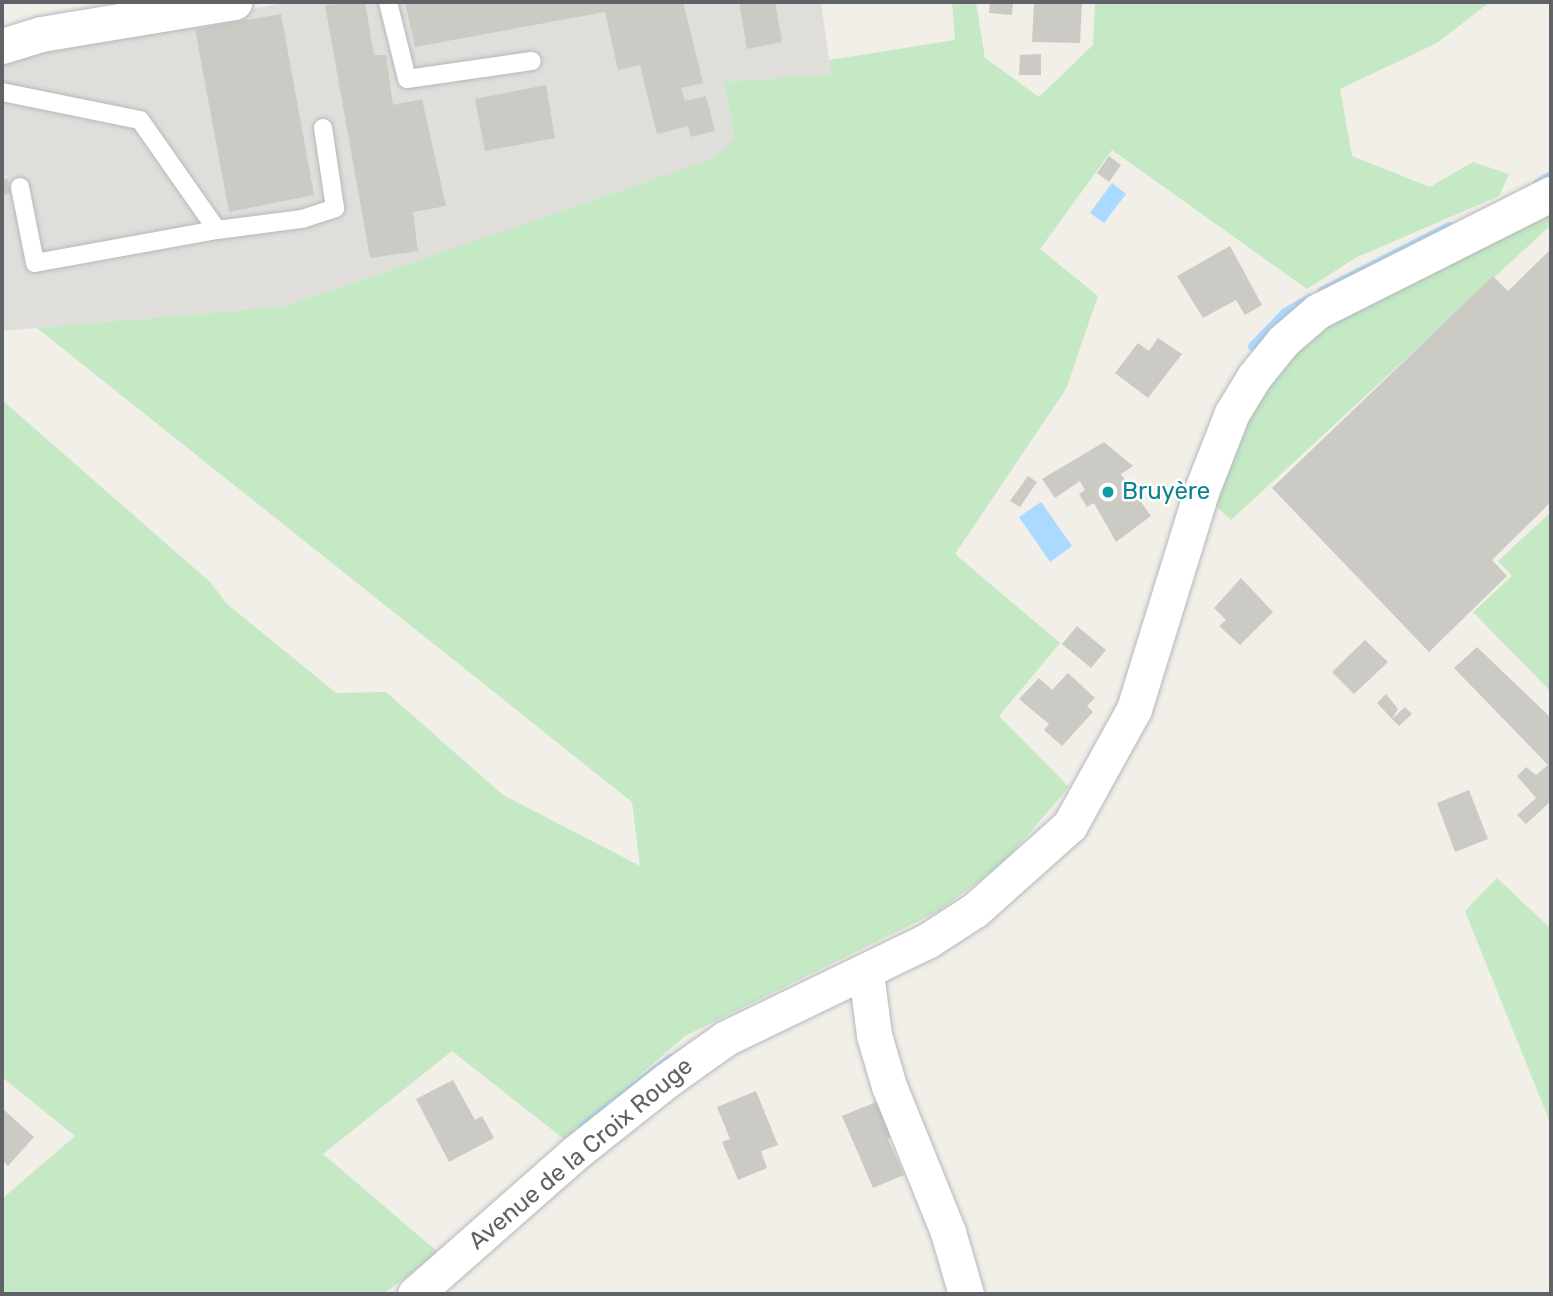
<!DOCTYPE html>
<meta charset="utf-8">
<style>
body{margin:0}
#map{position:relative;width:1553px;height:1296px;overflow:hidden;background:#f1efe8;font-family:Rubik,sans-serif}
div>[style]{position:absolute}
.industrial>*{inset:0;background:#e0deda}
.green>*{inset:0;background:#c5e8c5}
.water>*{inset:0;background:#aadaff}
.stream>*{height:9px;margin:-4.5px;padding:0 4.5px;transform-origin:4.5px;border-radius:4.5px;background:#aadaff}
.building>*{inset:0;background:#cccac5}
.roads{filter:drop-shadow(0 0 2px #b5b8bc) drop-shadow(0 0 2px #b5b8bc)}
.lane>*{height:18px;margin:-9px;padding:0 9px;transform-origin:9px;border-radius:9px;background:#fff}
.street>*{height:35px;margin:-17.5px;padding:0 17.5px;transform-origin:17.5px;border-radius:17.5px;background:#fff}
.dots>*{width:19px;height:19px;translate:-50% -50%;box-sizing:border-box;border:4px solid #fff;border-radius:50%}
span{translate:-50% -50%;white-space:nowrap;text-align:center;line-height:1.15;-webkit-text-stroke:5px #fff;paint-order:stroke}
.culture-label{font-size:24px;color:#0d838f}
.left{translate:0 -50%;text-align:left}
.street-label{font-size:24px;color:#5f6368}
.frame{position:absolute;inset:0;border:4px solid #5f6368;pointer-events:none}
</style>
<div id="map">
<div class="industrial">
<i style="clip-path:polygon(288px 2px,821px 2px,831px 74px,724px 82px,735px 139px,713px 159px,286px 306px,2px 331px,2px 57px)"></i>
</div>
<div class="green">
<i style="clip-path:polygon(952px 2px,976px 2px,985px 58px,1039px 97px,1093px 45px,1095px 2px,1490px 2px,1437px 43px,1340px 89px,1352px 156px,1430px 187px,1473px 162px,1509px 174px,1499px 196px,1355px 258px,1307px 289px,1112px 150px,1040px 249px,1098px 296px,1066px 389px,955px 554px,1060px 643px,999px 716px,1069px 787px,1004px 862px,939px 911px,685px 1036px,565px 1140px,452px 1051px,323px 1154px,439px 1253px,383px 1294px,2px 1294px,2px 1199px,75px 1136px,2px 1077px,2px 400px,210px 582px,227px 604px,336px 693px,386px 692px,503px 795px,640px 866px,632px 802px,37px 328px,286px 306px,712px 159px,735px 139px,724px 82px,831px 74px,829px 60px,955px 40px)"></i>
<i style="clip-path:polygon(1551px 207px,1551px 225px,1231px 520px,1212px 502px,1242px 427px,1269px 381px,1312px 334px)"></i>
<i style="clip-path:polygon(1551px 512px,1551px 692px,1473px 612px,1512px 576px,1498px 561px)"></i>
<i style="clip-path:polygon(1497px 878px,1551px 929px,1551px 1125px,1465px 911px)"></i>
</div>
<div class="water">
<i style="clip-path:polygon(1112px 183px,1126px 194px,1104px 223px,1090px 213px)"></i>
<i style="clip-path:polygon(1041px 502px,1072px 546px,1050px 562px,1019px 517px)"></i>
</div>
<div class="stream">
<i style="left:1537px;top:183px;width:16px;rotate:-30deg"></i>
<i style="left:1321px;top:291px;width:144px;rotate:-26.9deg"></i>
<i style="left:1252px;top:346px;width:47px;rotate:-45.9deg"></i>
<i style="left:1285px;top:312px;width:28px;rotate:-30deg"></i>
<i style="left:582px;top:1126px;width:111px;rotate:-37.7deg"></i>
</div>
<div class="building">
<i style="clip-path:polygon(365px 2px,374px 55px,386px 55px,393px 105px,422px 99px,446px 206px,413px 212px,418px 251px,370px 258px,325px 5px)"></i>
<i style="clip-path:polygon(405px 2px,683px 2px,703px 83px,681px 88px,685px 101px,706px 96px,715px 131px,691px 137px,688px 126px,657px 134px,640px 65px,618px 70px,605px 12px,415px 47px)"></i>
<i style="clip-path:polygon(739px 2px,775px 2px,782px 42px,747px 49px)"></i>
<i style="clip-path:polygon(990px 2px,1013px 3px,1012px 15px,989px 13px)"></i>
<i style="clip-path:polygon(1034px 2px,1082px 2px,1080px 43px,1032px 42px)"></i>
<i style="clip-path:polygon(281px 14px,314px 195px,229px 212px,195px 29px)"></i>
<i style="clip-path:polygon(1041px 54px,1041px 75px,1019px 75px,1020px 55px)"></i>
<i style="clip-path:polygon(546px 85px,555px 138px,485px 151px,475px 99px)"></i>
<i style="clip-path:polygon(1109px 156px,1121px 165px,1109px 182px,1097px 173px)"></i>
<i style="clip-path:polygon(8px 179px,11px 193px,2px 195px,2px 180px)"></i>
<i style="clip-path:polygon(1230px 246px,1262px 305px,1245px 315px,1236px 300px,1203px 318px,1177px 276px)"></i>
<i style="clip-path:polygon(1551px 249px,1551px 502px,1492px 560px,1507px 576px,1429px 652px,1272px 488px,1493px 276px,1508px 291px)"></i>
<i style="clip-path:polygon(1158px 338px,1182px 354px,1148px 398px,1115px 373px,1138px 343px,1149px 351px)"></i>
<i style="clip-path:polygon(1104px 442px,1133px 466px,1121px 474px,1151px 516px,1116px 542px,1094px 503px,1087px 507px,1079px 494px,1085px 490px,1080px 481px,1055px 498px,1042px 479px)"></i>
<i style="clip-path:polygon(1028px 476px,1037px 482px,1020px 507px,1010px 501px)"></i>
<i style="clip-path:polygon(1241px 578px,1273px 612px,1240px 645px,1219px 626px,1226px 620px,1214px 608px)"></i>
<i style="clip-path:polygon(1077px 626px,1106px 650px,1091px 668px,1062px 644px)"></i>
<i style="clip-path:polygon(1365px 640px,1388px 662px,1354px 694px,1332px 672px)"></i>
<i style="clip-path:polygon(1477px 647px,1551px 718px,1551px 801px,1526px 824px,1517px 815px,1536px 798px,1517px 776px,1526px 767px,1536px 775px,1548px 765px,1454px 668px)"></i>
<i style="clip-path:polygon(1068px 673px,1095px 698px,1087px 706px,1093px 712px,1062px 746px,1044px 730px,1049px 724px,1019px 699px,1039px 678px,1052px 690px)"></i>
<i style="clip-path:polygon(1386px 694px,1398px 709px,1392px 719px,1377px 703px)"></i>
<i style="clip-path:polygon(1405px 707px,1412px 714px,1399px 726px,1392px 719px)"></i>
<i style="clip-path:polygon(1469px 790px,1488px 839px,1455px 852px,1437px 803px)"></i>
<i style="clip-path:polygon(453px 1080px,475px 1120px,482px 1116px,494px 1138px,449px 1162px,416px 1099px)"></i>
<i style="clip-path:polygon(756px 1091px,778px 1145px,761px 1151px,767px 1168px,738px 1180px,722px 1142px,730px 1139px,717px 1107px)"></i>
<i style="clip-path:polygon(881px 1100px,896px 1135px,888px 1139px,904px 1175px,873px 1188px,842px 1116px)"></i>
<i style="clip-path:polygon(2px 1108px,34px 1137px,8px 1166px,2px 1160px)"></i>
</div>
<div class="roads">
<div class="lane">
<i style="left:388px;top:2px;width:79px;rotate:76.1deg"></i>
<i style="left:407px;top:79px;width:126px;rotate:-8.2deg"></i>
<i style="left:2px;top:92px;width:141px;rotate:11.5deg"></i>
<i style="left:140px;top:120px;width:134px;rotate:55deg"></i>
<i style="left:217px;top:230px;width:86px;rotate:-7.4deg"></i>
<i style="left:302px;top:219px;width:35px;rotate:-18deg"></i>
<i style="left:335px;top:208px;width:81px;rotate:-98.5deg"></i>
<i style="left:20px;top:187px;width:77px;rotate:78.8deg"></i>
<i style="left:35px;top:263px;width:185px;rotate:-10.3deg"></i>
</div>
<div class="street">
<i style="left:2px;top:46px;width:41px;rotate:-17.1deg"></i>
<i style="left:41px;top:34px;width:196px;rotate:-9.4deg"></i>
<i style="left:866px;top:973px;width:63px;rotate:82.6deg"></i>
<i style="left:874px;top:1035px;width:53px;rotate:73.6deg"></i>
<i style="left:889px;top:1086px;width:157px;rotate:68deg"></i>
<i style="left:948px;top:1232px;width:65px;rotate:73.8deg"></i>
<i style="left:415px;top:1294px;width:213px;rotate:-41.4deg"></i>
<i style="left:575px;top:1153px;width:117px;rotate:-38.4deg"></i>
<i style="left:667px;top:1080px;width:72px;rotate:-35.4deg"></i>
<i style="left:726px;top:1038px;width:223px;rotate:-25.8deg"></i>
<i style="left:927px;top:941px;width:57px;rotate:-32.9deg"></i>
<i style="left:975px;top:910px;width:127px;rotate:-41.8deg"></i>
<i style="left:1070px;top:825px;width:132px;rotate:-61.1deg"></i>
<i style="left:1134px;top:709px;width:227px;rotate:-72.8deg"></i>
<i style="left:1201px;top:492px;width:85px;rotate:-68.6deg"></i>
<i style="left:1232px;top:413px;width:42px;rotate:-58.6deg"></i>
<i style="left:1254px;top:377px;width:46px;rotate:-51.1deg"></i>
<i style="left:1283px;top:341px;width:46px;rotate:-40.6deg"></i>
<i style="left:1318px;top:311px;width:261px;rotate:-26.7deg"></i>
</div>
</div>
<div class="dots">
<i style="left:1108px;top:492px;background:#0f9aa8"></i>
</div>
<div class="culture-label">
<span class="left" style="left:1122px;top:492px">Bruyère</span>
</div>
<div class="street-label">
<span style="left:581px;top:1154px;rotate:-40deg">Avenue de la Croix Rouge</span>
</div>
<div class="frame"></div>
</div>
